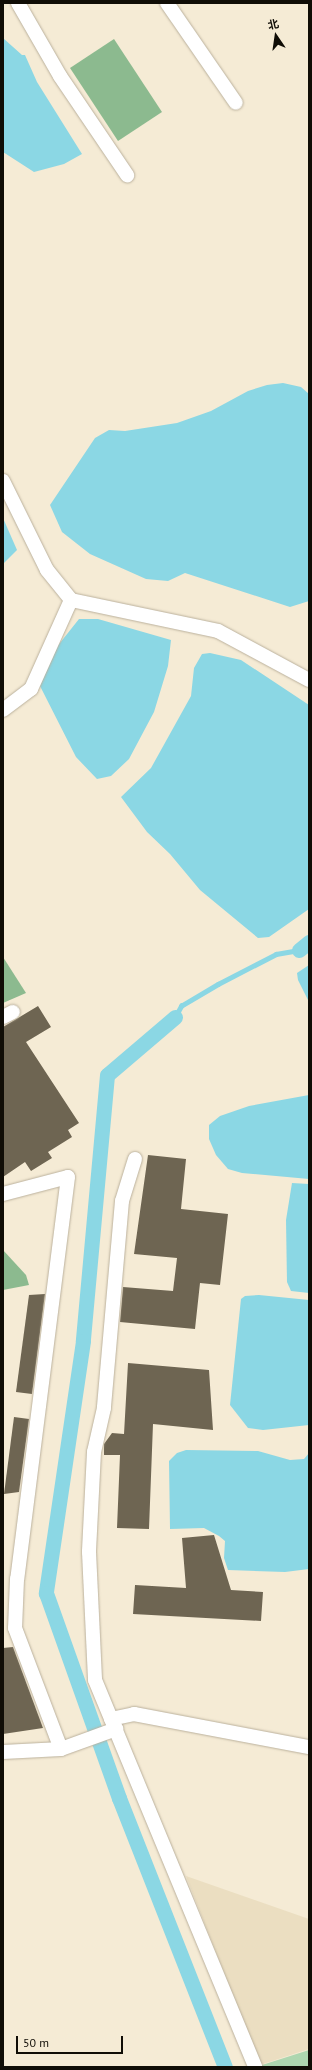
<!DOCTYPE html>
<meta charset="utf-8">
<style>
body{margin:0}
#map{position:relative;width:312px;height:2070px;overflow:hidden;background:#f5ebd5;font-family:"PT Sans","Noto Sans SC",sans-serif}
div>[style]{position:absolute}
.built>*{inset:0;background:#ebdec1}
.green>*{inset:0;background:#add6af}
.forest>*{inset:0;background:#8cba8f}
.water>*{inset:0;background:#8bd7e4}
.stream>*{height:4.5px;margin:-2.25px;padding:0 2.25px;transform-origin:2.25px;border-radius:2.25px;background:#8bd7e4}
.canal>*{height:15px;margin:-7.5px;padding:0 7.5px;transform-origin:7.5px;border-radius:7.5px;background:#8bd7e4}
.building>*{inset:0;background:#6e6552}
.roads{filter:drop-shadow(0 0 1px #bbb19d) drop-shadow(0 0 1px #bbb19d)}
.minor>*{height:14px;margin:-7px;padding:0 7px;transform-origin:7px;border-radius:7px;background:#fff}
span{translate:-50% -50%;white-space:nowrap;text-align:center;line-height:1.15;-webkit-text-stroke:4px #f5ebd5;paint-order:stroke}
.frame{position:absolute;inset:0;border:4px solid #100d06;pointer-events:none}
.north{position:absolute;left:256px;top:16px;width:40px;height:40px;-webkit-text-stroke:3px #f5ebd5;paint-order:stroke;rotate:347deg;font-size:11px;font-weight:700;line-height:16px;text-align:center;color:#100d06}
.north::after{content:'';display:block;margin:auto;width:14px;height:18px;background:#100d06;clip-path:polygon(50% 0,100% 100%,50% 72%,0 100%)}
.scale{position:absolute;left:16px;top:2036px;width:107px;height:18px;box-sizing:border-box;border:2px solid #100d06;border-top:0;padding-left:5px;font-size:12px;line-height:14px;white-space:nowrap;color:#100d06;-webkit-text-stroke:3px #f5ebd5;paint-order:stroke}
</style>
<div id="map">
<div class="built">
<i style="clip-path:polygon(186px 1876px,309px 1919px,309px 2049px,260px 2065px)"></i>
</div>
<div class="green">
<i style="clip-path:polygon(309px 2050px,309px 2067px,257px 2067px,262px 2065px)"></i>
</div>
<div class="forest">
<i style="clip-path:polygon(114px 39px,162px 112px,118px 141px,70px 68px)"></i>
<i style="clip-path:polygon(3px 957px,26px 993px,3px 1003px)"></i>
<i style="clip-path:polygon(3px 1250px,26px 1275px,29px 1285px,3px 1290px)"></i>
</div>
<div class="water">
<i style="clip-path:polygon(3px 38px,22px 55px,25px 55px,37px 82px,82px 154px,64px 164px,34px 172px,3px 152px)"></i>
<i style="clip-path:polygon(283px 383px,301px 387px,309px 394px,309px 601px,290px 607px,185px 573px,168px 581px,146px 579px,90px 554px,62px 532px,50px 505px,95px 438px,109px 430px,125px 431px,177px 423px,211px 411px,248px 391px,267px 385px)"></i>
<i style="clip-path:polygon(3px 518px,17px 550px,3px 564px)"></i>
<i style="clip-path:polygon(79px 619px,98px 619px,171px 640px,168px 666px,154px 712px,129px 759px,111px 776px,97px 779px,76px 757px,40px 686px,47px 668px,44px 663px)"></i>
<i style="clip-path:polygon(210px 653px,241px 660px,309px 705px,309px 909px,269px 937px,258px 938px,200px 890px,170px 854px,147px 832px,121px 797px,151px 768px,191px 696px,194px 668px,202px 654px)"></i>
<i style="clip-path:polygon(309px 965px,309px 1002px,298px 980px,297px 973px)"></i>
<i style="clip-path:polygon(309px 1095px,309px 1179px,242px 1173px,228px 1169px,216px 1155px,209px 1139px,209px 1125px,220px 1116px,249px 1106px)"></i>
<i style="clip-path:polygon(292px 1183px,309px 1184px,309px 1293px,291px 1291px,287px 1282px,286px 1220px)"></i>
<i style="clip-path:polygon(259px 1295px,309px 1300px,309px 1425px,263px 1430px,248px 1428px,230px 1405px,241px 1299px,245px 1296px)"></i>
<i style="clip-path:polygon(186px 1450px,258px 1451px,290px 1460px,304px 1459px,309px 1453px,309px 1569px,285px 1572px,228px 1570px,224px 1558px,225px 1541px,219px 1536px,204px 1528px,170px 1529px,169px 1461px,177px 1453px)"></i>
</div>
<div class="stream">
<i style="left:175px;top:1017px;width:13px;rotate:-61deg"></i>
<i style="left:181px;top:1006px;width:43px;rotate:-30.7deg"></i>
<i style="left:218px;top:984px;width:65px;rotate:-27.3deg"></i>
<i style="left:276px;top:954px;width:23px;rotate:-10deg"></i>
</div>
<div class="canal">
<i style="left:299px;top:950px;width:13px;rotate:-39deg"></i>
<i style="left:175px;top:1017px;width:89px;rotate:139.5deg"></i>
<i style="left:107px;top:1075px;width:267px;rotate:95.2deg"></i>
<i style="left:83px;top:1341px;width:255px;rotate:98.4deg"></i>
<i style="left:46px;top:1593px;width:218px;rotate:70.4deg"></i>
<i style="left:119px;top:1798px;width:289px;rotate:68.5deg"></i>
</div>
<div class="building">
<i style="clip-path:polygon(38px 1006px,51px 1027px,26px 1042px,79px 1123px,68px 1130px,72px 1137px,48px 1152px,52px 1158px,31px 1171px,25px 1162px,3px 1177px,3px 1027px)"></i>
<i style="clip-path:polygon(148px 1155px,186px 1159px,181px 1209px,228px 1214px,220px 1285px,200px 1283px,195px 1329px,120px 1322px,123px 1287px,173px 1291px,177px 1258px,134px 1254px)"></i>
<i style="clip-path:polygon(45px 1294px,32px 1394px,16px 1392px,29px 1295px)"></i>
<i style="clip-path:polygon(128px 1363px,209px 1370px,213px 1430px,153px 1424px,149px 1529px,117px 1528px,120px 1455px,104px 1455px,104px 1444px,112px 1433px,124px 1434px)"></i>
<i style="clip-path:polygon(14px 1417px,29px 1419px,19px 1492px,4px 1494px)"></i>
<i style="clip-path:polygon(214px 1535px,231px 1590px,263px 1592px,261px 1621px,133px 1614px,135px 1585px,186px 1588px,182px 1538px)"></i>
<i style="clip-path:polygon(13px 1647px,43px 1728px,3px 1734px,3px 1648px)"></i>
</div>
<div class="roads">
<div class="minor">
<i style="left:18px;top:3px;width:84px;rotate:60.1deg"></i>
<i style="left:60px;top:76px;width:120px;rotate:55.9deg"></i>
<i style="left:167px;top:3px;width:121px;rotate:55.4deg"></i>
<i style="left:3px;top:481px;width:99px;rotate:63.7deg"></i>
<i style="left:47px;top:570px;width:38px;rotate:51deg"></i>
<i style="left:71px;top:600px;width:150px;rotate:11.9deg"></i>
<i style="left:218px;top:631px;width:103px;rotate:28.3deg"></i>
<i style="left:3px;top:710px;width:35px;rotate:-37deg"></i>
<i style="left:31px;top:689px;width:98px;rotate:-65.8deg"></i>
<i style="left:3px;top:1017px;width:11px;rotate:-27deg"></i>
<i style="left:135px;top:1159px;width:44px;rotate:107.2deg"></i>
<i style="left:122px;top:1201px;width:208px;rotate:95deg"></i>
<i style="left:104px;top:1408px;width:45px;rotate:102.8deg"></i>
<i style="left:94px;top:1452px;width:100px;rotate:92.9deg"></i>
<i style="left:89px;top:1552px;width:128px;rotate:87.3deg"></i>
<i style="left:95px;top:1680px;width:419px;rotate:67.5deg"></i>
<i style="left:3px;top:1194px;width:67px;rotate:-14.7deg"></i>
<i style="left:68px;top:1177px;width:405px;rotate:97.2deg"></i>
<i style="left:17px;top:1579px;width:49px;rotate:92.3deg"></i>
<i style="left:15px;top:1628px;width:129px;rotate:69.2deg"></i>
<i style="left:111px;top:1719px;width:24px;rotate:-12deg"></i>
<i style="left:134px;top:1714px;width:178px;rotate:10.7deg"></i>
<i style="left:3px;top:1752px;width:58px;rotate:-3deg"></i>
<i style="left:61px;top:1749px;width:59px;rotate:-20deg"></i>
</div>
</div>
<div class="frame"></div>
<div class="north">北</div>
<div class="scale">50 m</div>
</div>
